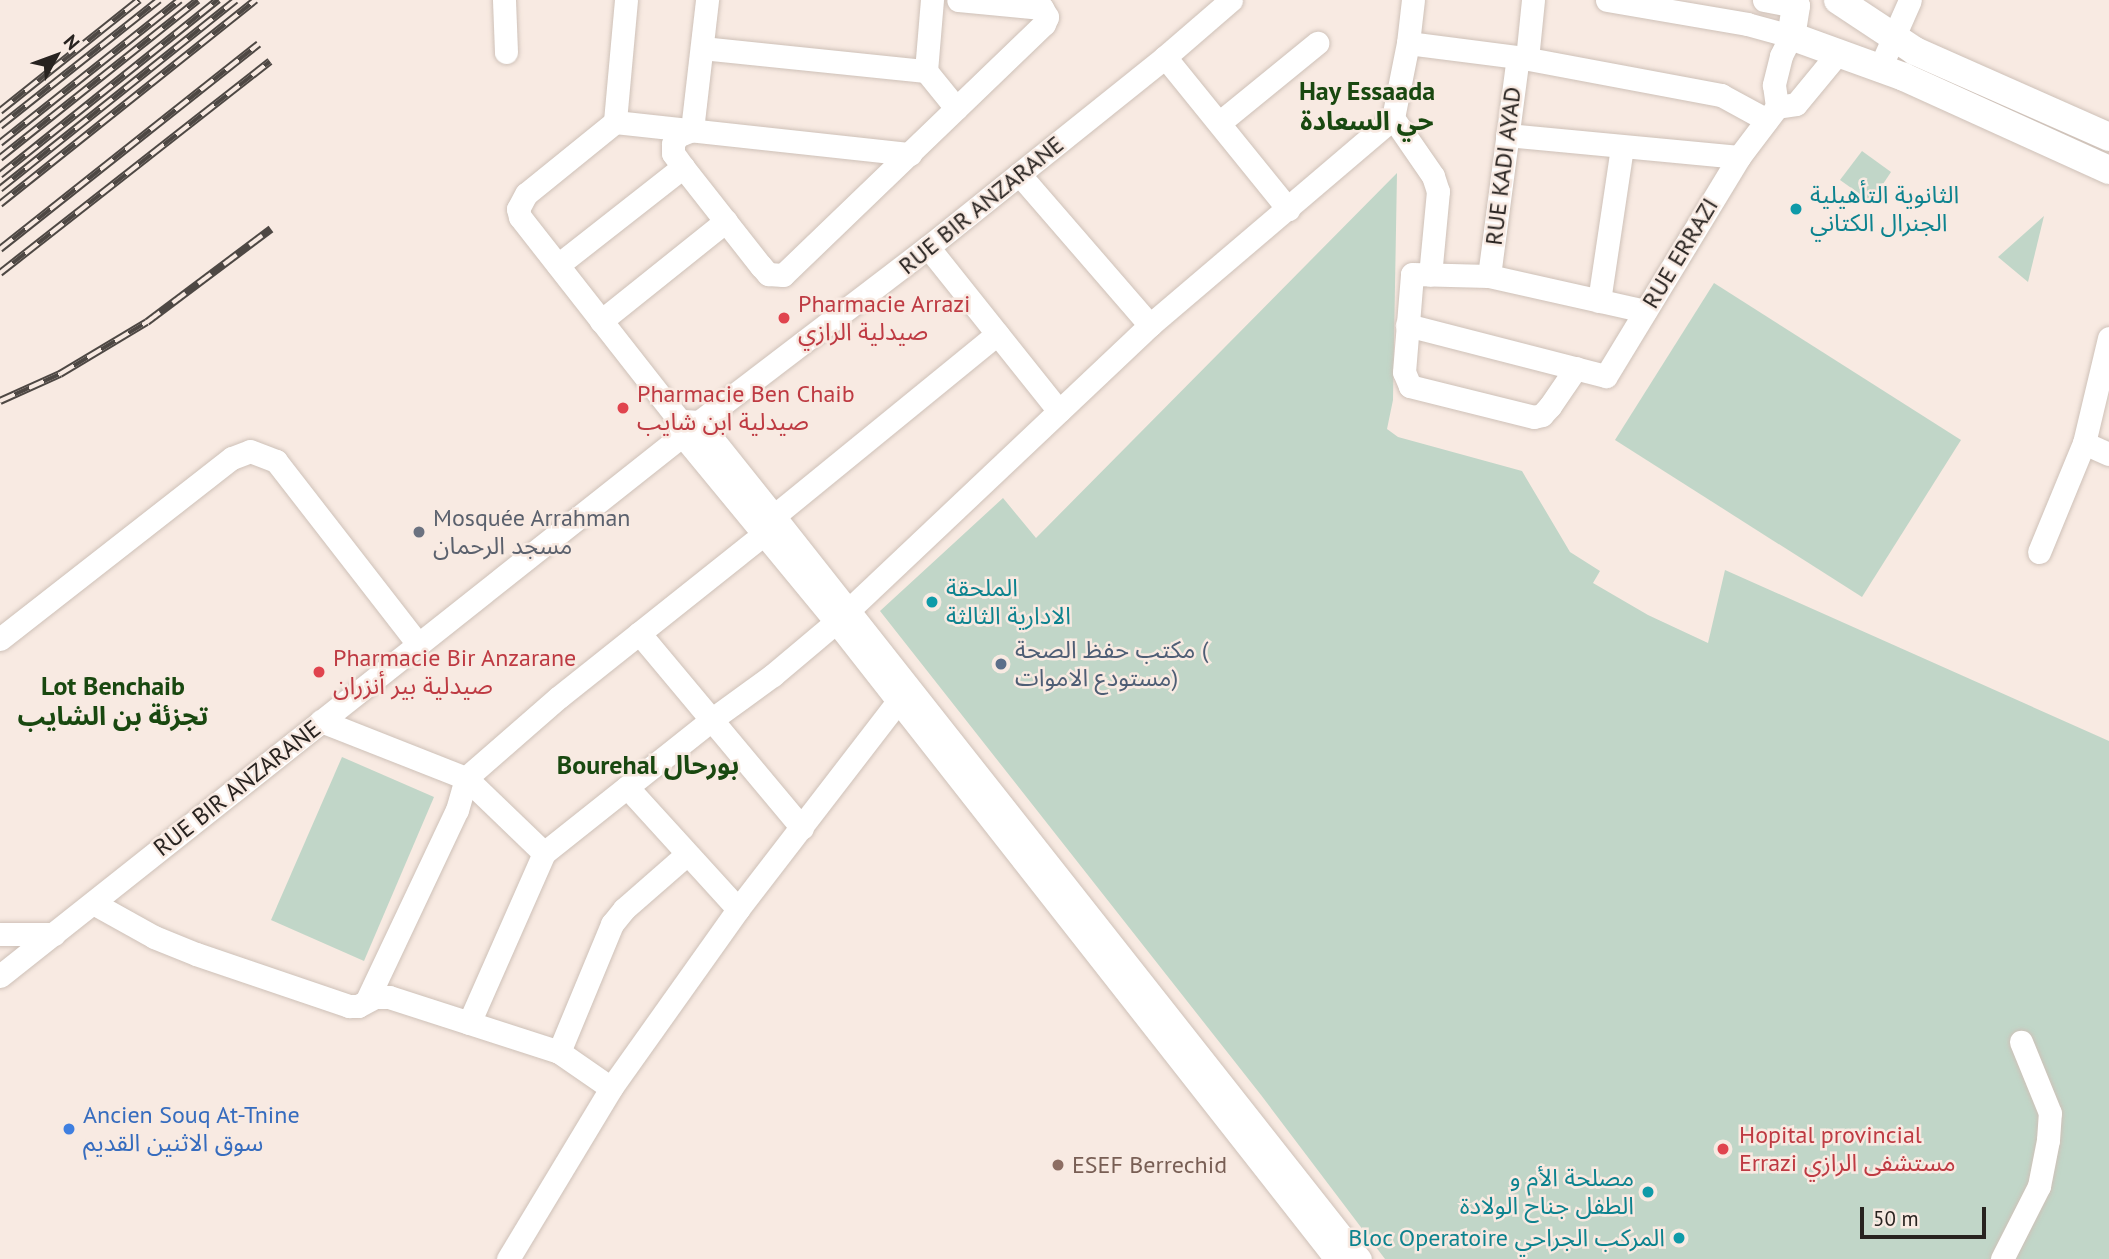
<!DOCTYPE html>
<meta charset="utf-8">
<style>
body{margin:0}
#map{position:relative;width:2109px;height:1259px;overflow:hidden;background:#f8eae2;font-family:"PT Sans","Noto Sans Arabic",sans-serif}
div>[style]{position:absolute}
.green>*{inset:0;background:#c1d6c8}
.roads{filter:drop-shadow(0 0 2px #cec1b8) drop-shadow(0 0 2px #cec1b8)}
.minor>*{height:23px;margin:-11.5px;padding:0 11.5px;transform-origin:11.5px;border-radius:11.5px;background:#fff}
.major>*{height:28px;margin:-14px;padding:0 14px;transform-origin:14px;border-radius:14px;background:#fff}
.rail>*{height:8px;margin-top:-4px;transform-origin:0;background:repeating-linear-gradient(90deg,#f8eae2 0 16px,#4e4844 0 32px);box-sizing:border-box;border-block:2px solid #4e4844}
.dots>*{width:19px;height:19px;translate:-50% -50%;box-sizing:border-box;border:4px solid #f8eae2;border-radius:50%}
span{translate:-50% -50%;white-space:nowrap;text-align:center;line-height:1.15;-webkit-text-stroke:5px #f8eae2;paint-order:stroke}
.street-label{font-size:24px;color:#282320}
.culture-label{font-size:24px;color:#0d838f}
.left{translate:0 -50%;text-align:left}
.right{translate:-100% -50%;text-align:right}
.health-label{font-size:24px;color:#be3a42}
.worship-label{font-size:24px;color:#5b616d}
.service-label{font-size:24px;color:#4e5e75}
.shop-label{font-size:24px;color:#366cbe}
.education-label{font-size:24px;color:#785e54}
.neighbourhood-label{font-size:26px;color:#194810;font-weight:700}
.north{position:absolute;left:21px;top:21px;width:70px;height:70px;-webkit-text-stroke:5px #f8eae2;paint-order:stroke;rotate:49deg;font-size:19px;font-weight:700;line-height:28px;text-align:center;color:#282320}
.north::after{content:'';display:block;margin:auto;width:24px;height:32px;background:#282320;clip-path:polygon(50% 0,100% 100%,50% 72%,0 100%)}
.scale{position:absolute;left:1860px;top:1207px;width:126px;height:32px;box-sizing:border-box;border:4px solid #282320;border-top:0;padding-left:9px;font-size:21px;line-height:24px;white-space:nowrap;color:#282320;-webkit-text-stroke:5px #f8eae2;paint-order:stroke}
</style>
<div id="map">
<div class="green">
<i style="clip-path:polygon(1862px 151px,1891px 172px,1871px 202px,1840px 180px)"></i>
<i style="clip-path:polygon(1397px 173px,1393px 400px,1387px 429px,1398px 437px,1522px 471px,1570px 552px,1600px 571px,1593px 583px,1648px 615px,1708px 643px,1725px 570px,2109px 741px,2109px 1259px,1385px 1259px,1261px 1095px,880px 611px,1003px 498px,1036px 538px)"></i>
<i style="clip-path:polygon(2044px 216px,2028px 282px,1998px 257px)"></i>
<i style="clip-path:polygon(1714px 283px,1961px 440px,1862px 597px,1615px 440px)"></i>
<i style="clip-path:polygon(342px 757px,434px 797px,364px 961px,271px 920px)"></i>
</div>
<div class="roads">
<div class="minor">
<i style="left:504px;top:0;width:52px;rotate:87.8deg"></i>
<i style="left:626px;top:0;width:122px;rotate:95.2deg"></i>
<i style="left:615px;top:122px;width:114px;rotate:141deg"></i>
<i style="left:526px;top:194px;width:17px;rotate:118deg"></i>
<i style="left:518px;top:209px;width:8px;rotate:76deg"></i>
<i style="left:520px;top:217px;width:258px;rotate:51.9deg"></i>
<i style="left:679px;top:420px;width:15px;rotate:79deg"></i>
<i style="left:682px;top:435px;width:242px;rotate:50.5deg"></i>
<i style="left:836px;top:622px;width:810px;rotate:51.87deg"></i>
<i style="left:1607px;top:0;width:142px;rotate:9.7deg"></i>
<i style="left:1747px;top:24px;width:46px;rotate:15.3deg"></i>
<i style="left:1791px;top:36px;width:22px;rotate:117deg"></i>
<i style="left:1781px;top:56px;width:30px;rotate:104deg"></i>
<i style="left:1774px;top:85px;width:22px;rotate:82deg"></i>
<i style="left:1764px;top:0;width:33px;rotate:11deg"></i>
<i style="left:1408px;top:43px;width:111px;rotate:7.3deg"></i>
<i style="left:1518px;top:57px;width:207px;rotate:10.6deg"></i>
<i style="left:1721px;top:95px;width:52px;rotate:28.5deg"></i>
<i style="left:702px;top:48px;width:225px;rotate:5.9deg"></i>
<i style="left:926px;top:71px;width:48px;rotate:51deg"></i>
<i style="left:1165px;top:57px;width:196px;rotate:51deg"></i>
<i style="left:1527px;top:59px;width:59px;rotate:-84.2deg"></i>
<i style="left:1880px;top:68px;width:74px;rotate:-66.2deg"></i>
<i style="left:926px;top:71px;width:71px;rotate:-85.2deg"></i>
<i style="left:1777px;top:107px;width:19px;rotate:-9deg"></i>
<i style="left:1796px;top:104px;width:66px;rotate:-50.5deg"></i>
<i style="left:1393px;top:118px;width:70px;rotate:55.4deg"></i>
<i style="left:1433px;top:176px;width:16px;rotate:72deg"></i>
<i style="left:1438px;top:191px;width:84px;rotate:95.4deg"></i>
<i style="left:615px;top:122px;width:297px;rotate:6.2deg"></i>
<i style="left:1219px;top:123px;width:127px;rotate:-39.2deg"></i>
<i style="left:1507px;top:135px;width:233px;rotate:5.4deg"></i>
<i style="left:683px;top:167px;width:126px;rotate:51.8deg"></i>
<i style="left:761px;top:266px;width:11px;rotate:49deg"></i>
<i style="left:768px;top:274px;width:15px;rotate:4deg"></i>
<i style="left:783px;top:275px;width:362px;rotate:-43.9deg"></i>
<i style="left:1044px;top:24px;width:8px;rotate:-67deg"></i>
<i style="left:1047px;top:17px;width:10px;rotate:-119deg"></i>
<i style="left:1042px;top:8px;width:84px;rotate:-174.6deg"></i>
<i style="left:1019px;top:174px;width:200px;rotate:49.1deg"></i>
<i style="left:928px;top:247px;width:210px;rotate:51.4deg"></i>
<i style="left:558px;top:265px;width:159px;rotate:-38.1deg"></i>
<i style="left:683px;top:167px;width:17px;rotate:-126deg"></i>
<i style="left:673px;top:153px;width:9px;rotate:-90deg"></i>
<i style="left:673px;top:144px;width:9px;rotate:-63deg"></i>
<i style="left:677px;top:136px;width:16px;rotate:-22deg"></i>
<i style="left:692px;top:130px;width:131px;rotate:-83.4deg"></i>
<i style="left:1489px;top:276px;width:221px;rotate:-82.5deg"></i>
<i style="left:1599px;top:301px;width:155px;rotate:-81.5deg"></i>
<i style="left:601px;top:321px;width:160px;rotate:-38.7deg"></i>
<i style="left:1407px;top:325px;width:205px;rotate:14.4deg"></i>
<i style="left:1606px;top:376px;width:256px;rotate:-58.7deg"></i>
<i style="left:1739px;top:157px;width:63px;rotate:-52.8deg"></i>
<i style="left:1576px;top:368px;width:46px;rotate:124.4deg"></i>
<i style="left:1550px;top:406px;width:12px;rotate:132deg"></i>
<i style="left:1542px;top:415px;width:8px;rotate:166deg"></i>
<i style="left:1534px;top:417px;width:128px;rotate:-166deg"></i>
<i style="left:1410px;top:386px;width:15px;rotate:-113deg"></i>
<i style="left:1404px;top:372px;width:98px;rotate:-85.3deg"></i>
<i style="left:1412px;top:274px;width:77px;rotate:1.5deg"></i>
<i style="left:1489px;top:276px;width:160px;rotate:12.6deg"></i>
<i style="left:684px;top:421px;width:15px;rotate:4deg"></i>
<i style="left:699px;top:422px;width:120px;rotate:51.4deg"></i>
<i style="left:774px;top:516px;width:946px;rotate:51.74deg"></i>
<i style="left:2084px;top:443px;width:27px;rotate:24deg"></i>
<i style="left:774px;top:516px;width:288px;rotate:-39.2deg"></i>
<i style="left:2039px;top:552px;width:118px;rotate:-67.6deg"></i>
<i style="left:2084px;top:443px;width:108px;rotate:-76.6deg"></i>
<i style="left:639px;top:633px;width:254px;rotate:50.1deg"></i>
<i style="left:0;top:639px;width:294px;rotate:-38deg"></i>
<i style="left:232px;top:458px;width:19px;rotate:-21deg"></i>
<i style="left:250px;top:451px;width:28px;rotate:21deg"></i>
<i style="left:276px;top:461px;width:232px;rotate:52.2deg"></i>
<i style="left:321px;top:721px;width:156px;rotate:21.5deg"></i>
<i style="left:466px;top:778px;width:108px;rotate:43.9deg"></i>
<i style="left:627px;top:787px;width:165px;rotate:47.7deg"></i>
<i style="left:93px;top:903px;width:70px;rotate:29.1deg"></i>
<i style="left:154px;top:937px;width:45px;rotate:22deg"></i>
<i style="left:196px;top:954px;width:162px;rotate:18.8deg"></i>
<i style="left:349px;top:1006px;width:9px"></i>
<i style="left:358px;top:1006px;width:19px;rotate:-28deg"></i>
<i style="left:375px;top:997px;width:14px"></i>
<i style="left:389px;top:997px;width:179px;rotate:17.9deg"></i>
<i style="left:559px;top:1052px;width:63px;rotate:34.7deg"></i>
<i style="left:0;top:934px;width:54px"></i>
<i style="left:0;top:976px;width:892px;rotate:-38.4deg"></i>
<i style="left:699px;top:422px;width:288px;rotate:-37.4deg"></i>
<i style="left:928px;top:247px;width:304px;rotate:-38.7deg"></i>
<i style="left:1165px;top:57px;width:87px;rotate:-40.8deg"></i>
<i style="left:367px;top:1000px;width:210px;rotate:-64.7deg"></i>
<i style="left:457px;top:810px;width:33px;rotate:-74deg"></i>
<i style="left:466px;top:778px;width:123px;rotate:-41.1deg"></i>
<i style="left:559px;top:697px;width:263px;rotate:-38.5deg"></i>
<i style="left:469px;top:1023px;width:186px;rotate:-66.2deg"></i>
<i style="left:544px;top:853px;width:213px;rotate:-38.5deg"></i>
<i style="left:711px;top:720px;width:77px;rotate:-36deg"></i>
<i style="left:773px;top:675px;width:82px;rotate:-40.1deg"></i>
<i style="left:836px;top:622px;width:432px;rotate:-43.4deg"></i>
<i style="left:1150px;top:325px;width:319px;rotate:-40.4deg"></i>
<i style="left:1393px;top:118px;width:76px;rotate:-78.7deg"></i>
<i style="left:1408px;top:43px;width:43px;rotate:-83.4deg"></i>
<i style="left:559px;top:1052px;width:139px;rotate:-67.5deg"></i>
<i style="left:612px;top:924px;width:19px;rotate:-51deg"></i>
<i style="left:624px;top:909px;width:82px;rotate:-41.1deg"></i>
<i style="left:508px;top:1259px;width:200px;rotate:-58.9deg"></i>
<i style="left:611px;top:1088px;width:219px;rotate:-54.6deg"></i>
<i style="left:738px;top:909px;width:275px;rotate:-52.4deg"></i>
<i style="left:2002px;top:1259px;width:82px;rotate:-63.1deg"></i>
<i style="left:2039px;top:1186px;width:47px;rotate:-78.9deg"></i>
<i style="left:2048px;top:1140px;width:27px;rotate:-86deg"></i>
<i style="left:2050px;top:1113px;width:77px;rotate:-112.2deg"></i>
</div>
<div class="major">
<i style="left:1792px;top:0;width:7px;rotate:56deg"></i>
<i style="left:1796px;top:6px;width:30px;rotate:99deg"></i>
<i style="left:1791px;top:36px;width:120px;rotate:19.9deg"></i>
<i style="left:1904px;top:77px;width:225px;rotate:24.4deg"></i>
<i style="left:1838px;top:0;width:92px;rotate:33.5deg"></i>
<i style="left:1915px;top:51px;width:212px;rotate:23.9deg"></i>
</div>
</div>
<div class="rail">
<i style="left:0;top:111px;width:178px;rotate:-38.6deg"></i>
<i style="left:0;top:126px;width:203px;rotate:-38.4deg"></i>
<i style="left:0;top:143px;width:230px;rotate:-38.5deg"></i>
<i style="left:0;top:158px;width:253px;rotate:-38.6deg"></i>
<i style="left:0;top:175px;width:280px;rotate:-38.8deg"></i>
<i style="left:0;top:189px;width:302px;rotate:-38.7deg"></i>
<i style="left:0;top:204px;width:327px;rotate:-38.6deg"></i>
<i style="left:0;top:249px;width:330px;rotate:-38.4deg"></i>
<i style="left:0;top:273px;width:343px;rotate:-38.1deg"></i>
<i style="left:0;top:401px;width:66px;rotate:-24.2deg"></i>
<i style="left:60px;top:374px;width:101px;rotate:-30.9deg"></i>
<i style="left:147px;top:322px;width:155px;rotate:-36.9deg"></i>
</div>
<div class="dots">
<i style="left:1796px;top:209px;background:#0f9aa8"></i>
<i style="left:784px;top:318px;background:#e0444e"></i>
<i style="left:623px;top:408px;background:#e0444e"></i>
<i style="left:419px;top:532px;background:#6b7280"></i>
<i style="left:932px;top:602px;background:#0f9aa8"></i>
<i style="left:1001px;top:664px;background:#5c6f8a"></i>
<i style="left:319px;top:672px;background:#e0444e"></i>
<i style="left:69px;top:1129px;background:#3f7fe0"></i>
<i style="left:1723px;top:1149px;background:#e0444e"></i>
<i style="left:1058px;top:1165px;background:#8d6e63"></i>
<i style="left:1648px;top:1192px;background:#0f9aa8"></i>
<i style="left:1679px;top:1238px;background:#0f9aa8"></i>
</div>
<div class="street-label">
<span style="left:1503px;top:166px;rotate:-83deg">RUE KADI AYAD</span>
<span style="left:981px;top:205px;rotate:-39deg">RUE BIR ANZARANE</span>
<span style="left:1680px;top:253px;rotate:-59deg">RUE ERRAZI</span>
<span style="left:237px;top:788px;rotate:-38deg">RUE BIR ANZARANE</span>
</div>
<div class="culture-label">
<span class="left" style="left:1810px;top:209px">الثانوية التأهيلية<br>الجنرال الكتاني</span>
<span class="left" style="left:946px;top:602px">الملحقة<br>الادارية الثالثة</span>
<span class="right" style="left:1634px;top:1192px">مصلحة الأم و<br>الطفل جناح الولادة</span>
<span class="right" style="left:1665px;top:1238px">Bloc Operatoire المركب الجراحي</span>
</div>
<div class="health-label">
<span class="left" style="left:798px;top:318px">Pharmacie Arrazi<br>صيدلية الرازي</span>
<span class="left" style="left:637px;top:408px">Pharmacie Ben Chaib<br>صيدلية ابن شايب</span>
<span class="left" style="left:333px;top:672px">Pharmacie Bir Anzarane<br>صيدلية بير أنزران</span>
<span class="left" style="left:1739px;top:1149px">Hopital provincial<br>Errazi مستشفى الرازي</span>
</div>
<div class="worship-label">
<span class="left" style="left:433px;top:532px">Mosquée Arrahman<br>مسجد الرحمان</span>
</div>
<div class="service-label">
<span class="left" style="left:1015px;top:664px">مكتب حفظ الصحة (<br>مستودع الاموات)</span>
</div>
<div class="shop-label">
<span class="left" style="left:83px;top:1129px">Ancien Souq At-Tnine<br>سوق الاثنين القديم</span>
</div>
<div class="education-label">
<span class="left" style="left:1072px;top:1165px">ESEF Berrechid</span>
</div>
<div class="neighbourhood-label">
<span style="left:1367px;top:106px">Hay Essaada<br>حي السعادة</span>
<span style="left:113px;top:701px">Lot Benchaib<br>تجزئة بن الشايب</span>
<span style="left:648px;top:765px">Bourehal بورحال</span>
</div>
<div class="north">N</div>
<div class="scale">50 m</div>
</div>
